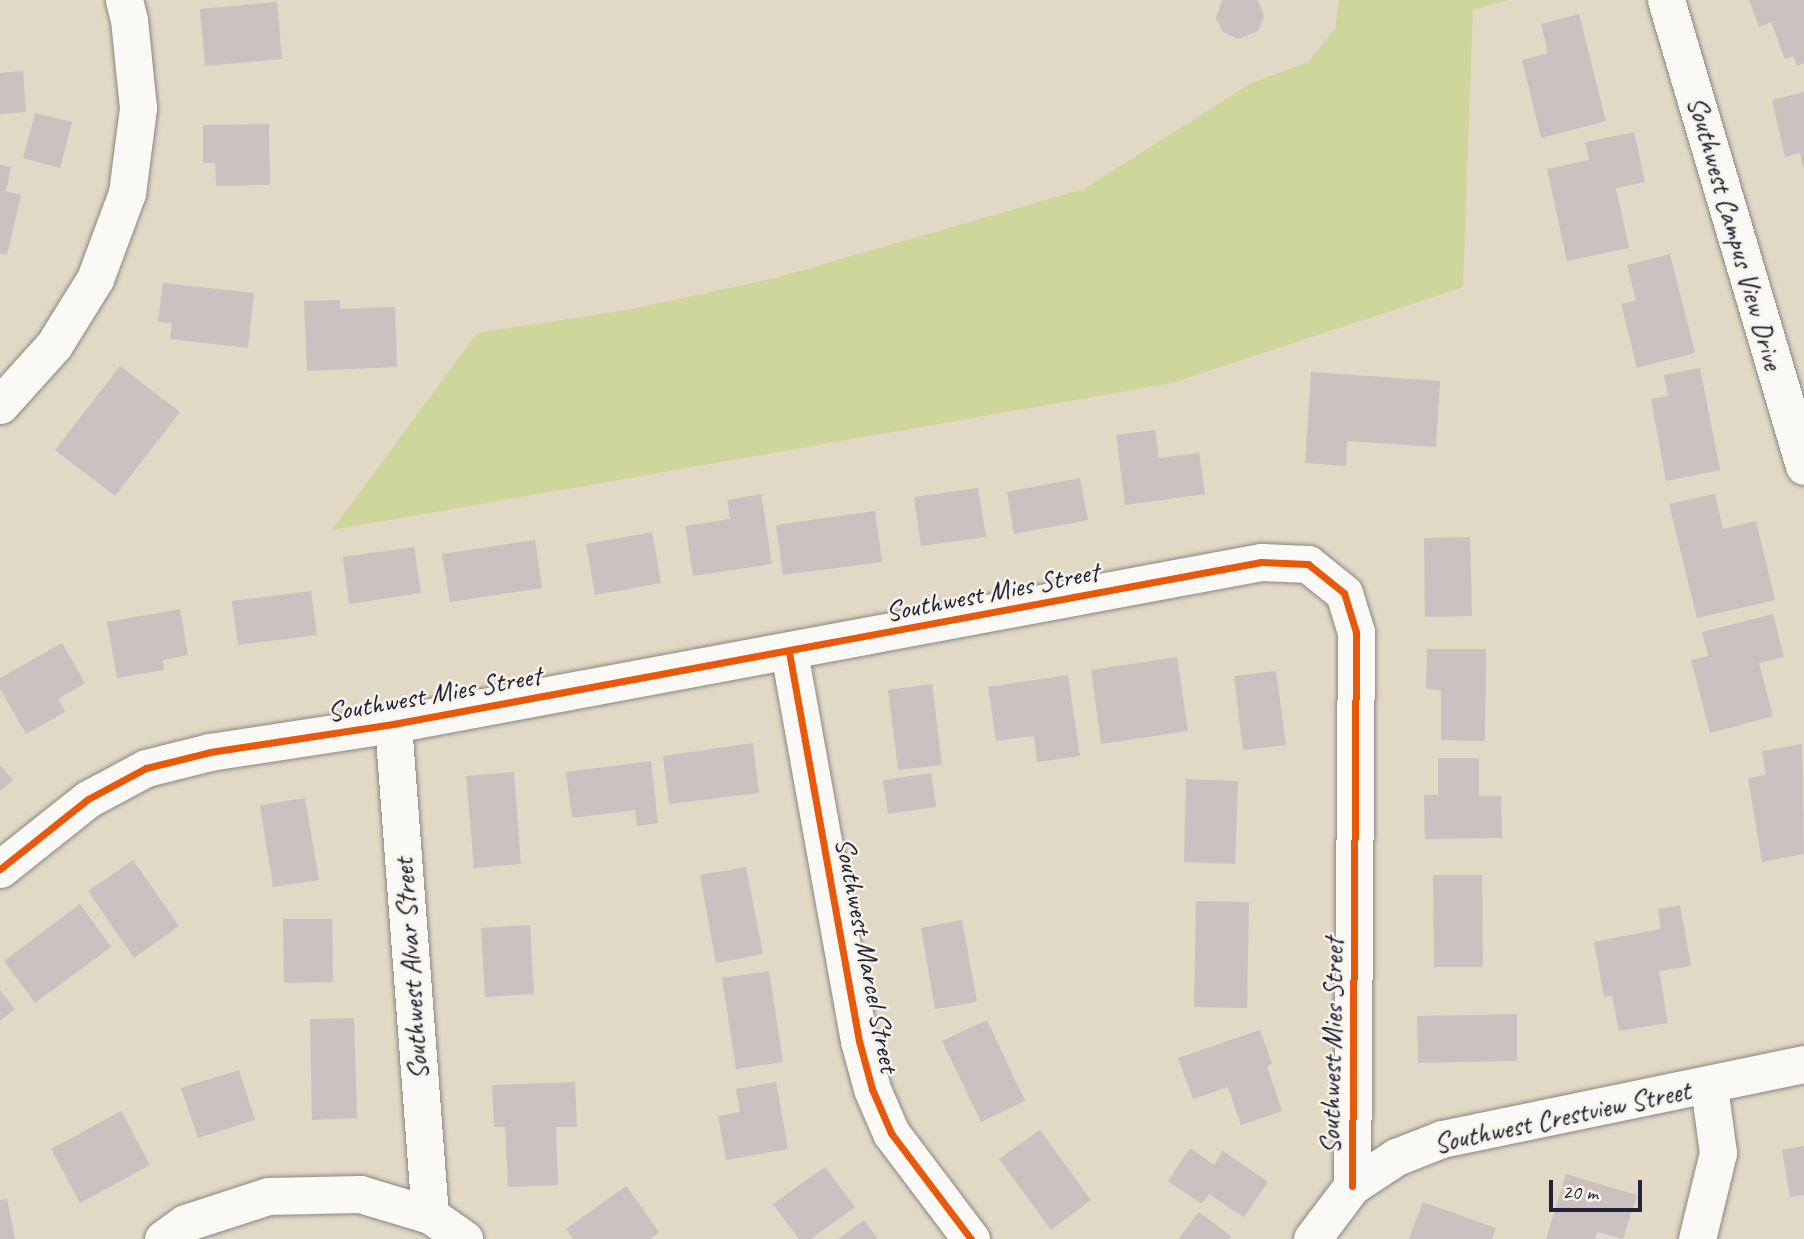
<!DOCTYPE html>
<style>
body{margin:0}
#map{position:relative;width:1804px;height:1239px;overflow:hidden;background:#e1d9c6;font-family:Caveat,sans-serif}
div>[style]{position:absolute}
.green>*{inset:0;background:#cfd69b}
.building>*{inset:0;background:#ccc0c0}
.roads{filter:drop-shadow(0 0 2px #8b8681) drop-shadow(0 0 2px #8b8681)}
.minor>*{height:37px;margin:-18.5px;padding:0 18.5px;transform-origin:18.5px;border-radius:18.5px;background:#faf9f6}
.cycleway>*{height:7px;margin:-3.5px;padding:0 3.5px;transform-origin:3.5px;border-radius:3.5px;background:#e8590c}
span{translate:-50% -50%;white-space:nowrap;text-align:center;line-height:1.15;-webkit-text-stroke:5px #f7f3e8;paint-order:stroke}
.street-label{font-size:28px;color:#22223b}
.scale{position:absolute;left:1549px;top:1180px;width:93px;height:32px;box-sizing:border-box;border:4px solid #22223b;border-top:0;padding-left:9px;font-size:21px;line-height:24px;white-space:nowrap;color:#22223b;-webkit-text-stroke:5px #f7f3e8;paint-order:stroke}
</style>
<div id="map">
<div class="green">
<i style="clip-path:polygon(1339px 0,1508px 0,1473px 10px,1463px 287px,1172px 383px,332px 530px,477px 333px,627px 310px,775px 278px,1084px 189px,1251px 83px,1308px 62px,1335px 29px)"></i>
</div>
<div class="building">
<i style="clip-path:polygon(1222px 0,1258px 0,1264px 16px,1258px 31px,1238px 39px,1223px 32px,1216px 18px)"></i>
<i style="clip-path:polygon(1749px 0,1804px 0,1804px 63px,1797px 66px,1793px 56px,1785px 59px,1771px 22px,1759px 27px)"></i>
<i style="clip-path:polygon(277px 2px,282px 59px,205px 66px,200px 9px)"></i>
<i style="clip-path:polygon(1579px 14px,1606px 121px,1541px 138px,1522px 60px,1548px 53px,1541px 24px)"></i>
<i style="clip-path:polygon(23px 71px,26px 112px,0 114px,0 73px)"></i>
<i style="clip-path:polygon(1804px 92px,1804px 167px,1803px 168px,1800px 153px,1785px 157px,1772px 100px)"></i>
<i style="clip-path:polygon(35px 113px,72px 122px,60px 168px,23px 158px)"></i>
<i style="clip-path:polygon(269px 124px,270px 185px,216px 186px,215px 163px,203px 163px,203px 125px)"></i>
<i style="clip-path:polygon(1634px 132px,1645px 182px,1616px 188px,1629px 248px,1567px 261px,1547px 169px,1589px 160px,1585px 142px)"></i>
<i style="clip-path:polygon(0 165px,11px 167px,6px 191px,21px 195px,7px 255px,0 253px)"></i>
<i style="clip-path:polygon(1670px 254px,1695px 353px,1637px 368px,1621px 304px,1636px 300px,1627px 265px)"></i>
<i style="clip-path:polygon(163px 283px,254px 293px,248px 348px,170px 339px,172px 323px,158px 322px)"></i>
<i style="clip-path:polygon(340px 300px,340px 309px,395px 307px,397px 367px,307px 371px,304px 301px)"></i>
<i style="clip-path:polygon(120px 366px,180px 412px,115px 496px,55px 450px)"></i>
<i style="clip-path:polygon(1700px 368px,1720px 470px,1666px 481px,1651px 399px,1668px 396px,1664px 375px)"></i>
<i style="clip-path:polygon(1311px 372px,1440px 381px,1436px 447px,1347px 441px,1346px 466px,1305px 463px)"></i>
<i style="clip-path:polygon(1155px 430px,1159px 458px,1199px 453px,1205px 494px,1125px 505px,1116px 435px)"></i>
<i style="clip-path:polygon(1080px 478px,1088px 520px,1014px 534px,1007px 492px)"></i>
<i style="clip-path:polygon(978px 488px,986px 537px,921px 546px,914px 497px)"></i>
<i style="clip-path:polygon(761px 494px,772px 564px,693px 576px,685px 526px,730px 519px,727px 500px)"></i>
<i style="clip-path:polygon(1715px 494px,1723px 529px,1756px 521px,1775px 600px,1697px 618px,1669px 504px)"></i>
<i style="clip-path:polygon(875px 511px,882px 562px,783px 575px,776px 525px)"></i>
<i style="clip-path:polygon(652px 532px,661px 583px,595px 595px,586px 544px)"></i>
<i style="clip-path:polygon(1470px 537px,1472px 616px,1425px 617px,1424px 538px)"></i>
<i style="clip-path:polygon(535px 540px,542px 588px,450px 602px,442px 554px)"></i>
<i style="clip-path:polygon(414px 547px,421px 593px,349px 604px,343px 557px)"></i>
<i style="clip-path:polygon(311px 591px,317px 635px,238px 645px,232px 601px)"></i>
<i style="clip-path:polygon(180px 609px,188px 655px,163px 660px,164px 670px,117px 678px,107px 622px)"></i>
<i style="clip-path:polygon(1773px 614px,1784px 657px,1759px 663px,1773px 716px,1710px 733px,1691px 660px,1708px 656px,1702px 632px)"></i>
<i style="clip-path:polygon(62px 643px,85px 683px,58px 699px,65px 712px,26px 734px,0 689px,0 678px)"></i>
<i style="clip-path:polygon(1427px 649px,1486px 649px,1485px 741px,1441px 740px,1441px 690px,1426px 689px)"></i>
<i style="clip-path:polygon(1177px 657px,1188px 731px,1101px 744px,1091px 670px)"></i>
<i style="clip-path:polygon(1276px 671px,1286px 745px,1243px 750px,1234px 676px)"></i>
<i style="clip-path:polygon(1068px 675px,1080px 756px,1037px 762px,1034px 736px,996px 741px,988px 687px)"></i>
<i style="clip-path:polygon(932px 684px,942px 765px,898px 770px,888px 690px)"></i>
<i style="clip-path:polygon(753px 743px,759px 793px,669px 804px,663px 756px)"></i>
<i style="clip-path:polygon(1802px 744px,1804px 854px,1762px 862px,1748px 778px,1766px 775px,1762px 751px)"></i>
<i style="clip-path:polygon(1438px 758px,1479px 758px,1479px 796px,1501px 796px,1502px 838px,1425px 839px,1424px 795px,1438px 795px)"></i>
<i style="clip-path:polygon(651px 761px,658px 823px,637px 826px,635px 810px,572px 818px,566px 772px)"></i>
<i style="clip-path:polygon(0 765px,13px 780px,0 791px)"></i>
<i style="clip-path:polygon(514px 772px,521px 864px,474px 868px,466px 776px)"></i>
<i style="clip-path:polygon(931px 773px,936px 807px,888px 814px,883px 780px)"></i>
<i style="clip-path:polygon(1186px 779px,1238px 781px,1235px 864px,1184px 862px)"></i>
<i style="clip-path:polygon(305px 798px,319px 880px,273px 887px,260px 805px)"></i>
<i style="clip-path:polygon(133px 860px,179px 926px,134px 958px,88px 891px)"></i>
<i style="clip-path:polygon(746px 867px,763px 954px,716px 963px,700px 875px)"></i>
<i style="clip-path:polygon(1433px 875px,1482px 875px,1483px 967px,1434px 967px)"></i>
<i style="clip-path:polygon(1196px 901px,1249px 902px,1247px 1008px,1194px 1007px)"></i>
<i style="clip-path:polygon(80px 904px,111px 947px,35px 1003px,4px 961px)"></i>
<i style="clip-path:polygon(1680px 905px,1691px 966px,1659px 971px,1668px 1023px,1619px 1031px,1612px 996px,1604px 997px,1594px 942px,1661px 929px,1658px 909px)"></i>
<i style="clip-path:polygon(283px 919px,332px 919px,333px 982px,284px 983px)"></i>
<i style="clip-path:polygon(962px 920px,977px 1002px,935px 1009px,921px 928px)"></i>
<i style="clip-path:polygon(530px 925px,534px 994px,485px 997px,481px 928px)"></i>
<i style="clip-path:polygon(769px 971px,783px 1062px,736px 1069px,722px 978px)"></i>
<i style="clip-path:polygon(0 990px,15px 1009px,0 1021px)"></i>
<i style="clip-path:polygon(1517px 1014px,1517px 1061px,1418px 1063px,1417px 1016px)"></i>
<i style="clip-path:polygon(354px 1018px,357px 1118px,312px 1120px,310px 1019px)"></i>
<i style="clip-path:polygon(987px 1020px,1025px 1101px,981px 1122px,942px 1041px)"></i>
<i style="clip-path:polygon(1260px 1030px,1272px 1064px,1267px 1066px,1282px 1111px,1241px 1125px,1228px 1087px,1193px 1099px,1178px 1058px)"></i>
<i style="clip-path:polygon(239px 1070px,255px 1120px,198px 1138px,181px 1088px)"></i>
<i style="clip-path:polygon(575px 1082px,577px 1127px,556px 1127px,558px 1185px,508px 1187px,505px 1127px,494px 1127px,492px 1085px)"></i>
<i style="clip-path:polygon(776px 1082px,788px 1149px,726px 1160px,718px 1116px,740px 1112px,736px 1089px)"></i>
<i style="clip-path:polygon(121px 1111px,150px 1165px,80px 1203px,51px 1149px)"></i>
<i style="clip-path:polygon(1040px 1130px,1091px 1200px,1051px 1230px,999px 1159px)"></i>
<i style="clip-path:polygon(1804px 1146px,1804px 1195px,1790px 1197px,1782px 1150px)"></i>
<i style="clip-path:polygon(1190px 1148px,1214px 1165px,1223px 1151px,1268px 1182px,1244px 1217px,1209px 1194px,1202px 1204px,1168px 1181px)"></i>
<i style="clip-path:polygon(825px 1167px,855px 1207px,811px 1239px,799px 1239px,773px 1204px)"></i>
<i style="clip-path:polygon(1566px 1174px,1637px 1195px,1623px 1239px,1597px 1232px,1595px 1239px,1546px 1239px)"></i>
<i style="clip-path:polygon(626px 1186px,659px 1232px,650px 1239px,573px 1239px,566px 1229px)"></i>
<i style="clip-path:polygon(7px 1199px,15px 1239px,0 1239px,0 1200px)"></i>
<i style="clip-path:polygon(1423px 1202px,1496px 1228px,1492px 1239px,1409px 1239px)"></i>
<i style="clip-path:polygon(1199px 1212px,1231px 1236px,1229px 1239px,1178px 1239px)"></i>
<i style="clip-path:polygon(864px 1220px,878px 1239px,838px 1239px)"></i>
</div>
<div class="roads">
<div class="minor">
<i style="left:1666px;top:0;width:486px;rotate:73.5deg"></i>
<i style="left:0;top:405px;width:81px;rotate:-48deg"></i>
<i style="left:54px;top:345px;width:78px;rotate:-58.2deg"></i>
<i style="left:95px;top:279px;width:92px;rotate:-69.6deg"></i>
<i style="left:127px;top:193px;width:86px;rotate:-82.6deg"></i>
<i style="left:138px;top:108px;width:88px;rotate:-95.8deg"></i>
<i style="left:129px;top:20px;width:21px;rotate:-104deg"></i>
<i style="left:789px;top:652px;width:395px;rotate:79.8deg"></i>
<i style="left:859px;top:1041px;width:50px;rotate:74.8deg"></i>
<i style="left:872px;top:1089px;width:48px;rotate:66.6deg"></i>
<i style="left:891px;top:1133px;width:133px;rotate:53deg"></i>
<i style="left:393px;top:724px;width:492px;rotate:85.7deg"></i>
<i style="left:0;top:869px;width:112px;rotate:-38.5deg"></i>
<i style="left:88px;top:799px;width:66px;rotate:-28.1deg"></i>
<i style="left:146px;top:768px;width:66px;rotate:-14deg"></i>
<i style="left:210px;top:752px;width:185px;rotate:-8.7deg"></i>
<i style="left:393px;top:724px;width:883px;rotate:-10.57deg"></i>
<i style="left:1261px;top:562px;width:47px;rotate:2.4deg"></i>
<i style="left:1308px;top:564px;width:46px;rotate:38.9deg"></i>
<i style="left:1344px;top:593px;width:41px;rotate:72.9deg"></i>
<i style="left:1356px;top:632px;width:554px;rotate:90.41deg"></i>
<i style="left:163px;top:1239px;width:27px;rotate:-36deg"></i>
<i style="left:185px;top:1223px;width:87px;rotate:-18deg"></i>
<i style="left:268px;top:1196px;width:92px;rotate:-1.2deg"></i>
<i style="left:360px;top:1194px;width:73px;rotate:16.7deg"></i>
<i style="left:430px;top:1215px;width:42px;rotate:35.2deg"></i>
<i style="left:1312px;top:1239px;width:66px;rotate:-53deg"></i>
<i style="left:1352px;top:1186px;width:53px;rotate:-33.4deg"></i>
<i style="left:1396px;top:1157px;width:49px;rotate:-21.4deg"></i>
<i style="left:1442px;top:1139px;width:370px;rotate:-11.7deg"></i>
<i style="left:1697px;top:1239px;width:89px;rotate:-76.3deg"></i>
<i style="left:1718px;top:1153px;width:68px;rotate:-97.7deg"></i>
</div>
</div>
<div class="cycleway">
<i style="left:789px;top:652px;width:395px;rotate:79.8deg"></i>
<i style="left:859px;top:1041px;width:50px;rotate:74.8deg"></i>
<i style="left:872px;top:1089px;width:48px;rotate:66.6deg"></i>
<i style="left:891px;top:1133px;width:133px;rotate:53deg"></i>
<i style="left:0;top:869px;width:112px;rotate:-38.5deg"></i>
<i style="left:88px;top:799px;width:66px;rotate:-28.1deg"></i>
<i style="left:146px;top:768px;width:66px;rotate:-14deg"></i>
<i style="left:210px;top:752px;width:185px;rotate:-8.7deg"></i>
<i style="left:393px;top:724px;width:883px;rotate:-10.57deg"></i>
<i style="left:1261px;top:562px;width:47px;rotate:2.4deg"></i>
<i style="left:1308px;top:564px;width:46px;rotate:38.9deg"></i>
<i style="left:1344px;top:593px;width:41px;rotate:72.9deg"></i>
<i style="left:1356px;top:632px;width:554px;rotate:90.41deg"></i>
</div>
<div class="street-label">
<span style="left:1735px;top:233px;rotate:74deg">Southwest Campus View Drive</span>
<span style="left:992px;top:592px;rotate:-11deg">Southwest Mies Street</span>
<span style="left:434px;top:694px;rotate:-10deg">Southwest Mies Street</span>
<span style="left:867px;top:955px;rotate:79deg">Southwest Marcel Street</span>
<span style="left:411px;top:969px;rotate:-94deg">Southwest Alvar Street</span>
<span style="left:1332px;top:1046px;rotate:-89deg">Southwest Mies Street</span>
<span style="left:1562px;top:1117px;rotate:-12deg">Southwest Crestview Street</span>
</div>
<div class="scale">20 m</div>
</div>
